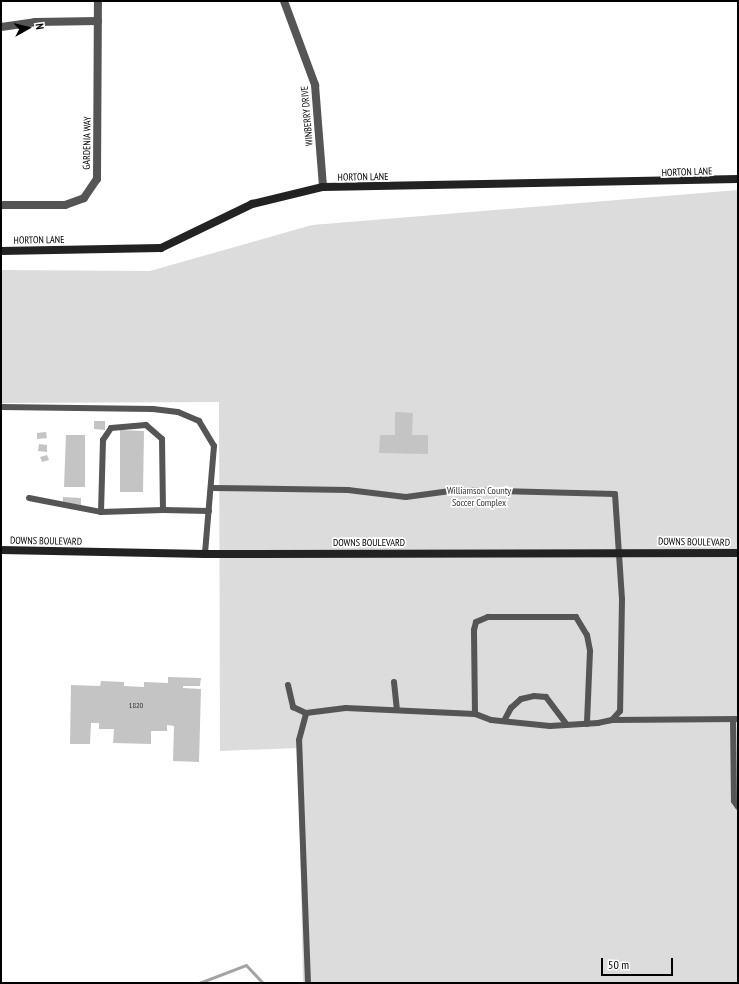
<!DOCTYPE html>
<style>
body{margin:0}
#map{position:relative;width:739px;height:984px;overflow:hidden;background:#fff;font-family:"PT Sans Narrow",sans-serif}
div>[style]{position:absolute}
.green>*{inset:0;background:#dcdcdc}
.stream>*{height:3px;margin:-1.5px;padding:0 1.5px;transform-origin:1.5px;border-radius:1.5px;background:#a3a3a3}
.building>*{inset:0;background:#c4c4c4}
.lane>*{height:6px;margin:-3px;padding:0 3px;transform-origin:3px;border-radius:3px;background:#555}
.street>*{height:8px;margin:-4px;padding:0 4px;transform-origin:4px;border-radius:4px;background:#555}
.secondary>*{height:8px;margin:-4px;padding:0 4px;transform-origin:4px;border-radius:4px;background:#222}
span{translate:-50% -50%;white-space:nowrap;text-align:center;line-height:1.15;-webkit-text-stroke:3.5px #fff;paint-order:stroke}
.number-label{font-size:8px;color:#313131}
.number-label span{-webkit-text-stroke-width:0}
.street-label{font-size:10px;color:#000}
.park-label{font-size:10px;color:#333}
.frame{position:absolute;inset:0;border:2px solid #000;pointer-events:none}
.north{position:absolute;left:8px;top:8px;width:40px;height:40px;-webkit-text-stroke:3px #fff;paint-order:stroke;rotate:82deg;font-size:11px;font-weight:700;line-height:16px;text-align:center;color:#000}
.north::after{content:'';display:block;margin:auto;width:14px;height:18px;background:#000;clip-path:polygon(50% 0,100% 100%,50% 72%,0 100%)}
.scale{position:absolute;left:601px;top:958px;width:72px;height:18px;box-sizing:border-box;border:2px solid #000;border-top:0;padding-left:5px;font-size:12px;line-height:14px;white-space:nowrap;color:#000;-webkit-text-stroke:3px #fff;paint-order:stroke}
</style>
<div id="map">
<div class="green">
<i style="clip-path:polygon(738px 190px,738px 983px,303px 983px,298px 748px,220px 751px,219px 402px,1px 403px,1px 270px,150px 271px,312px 225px)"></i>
</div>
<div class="stream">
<i style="left:199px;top:983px;width:50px;rotate:-21deg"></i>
<i style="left:246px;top:965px;width:25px;rotate:47deg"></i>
</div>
<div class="building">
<i style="clip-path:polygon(395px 412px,413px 413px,412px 435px,428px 435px,428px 454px,379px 453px,380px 435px,395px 435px)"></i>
<i style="clip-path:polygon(94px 421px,105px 421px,105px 430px,94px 429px)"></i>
<i style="clip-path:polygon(120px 430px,144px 431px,143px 492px,120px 492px)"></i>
<i style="clip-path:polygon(46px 432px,47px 438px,37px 439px,37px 433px)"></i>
<i style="clip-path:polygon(66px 435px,85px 435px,85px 487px,64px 487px)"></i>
<i style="clip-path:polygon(39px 444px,47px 445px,47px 452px,38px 451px)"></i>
<i style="clip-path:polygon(47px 455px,49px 460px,42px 462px,40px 457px)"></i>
<i style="clip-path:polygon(63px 497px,81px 498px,81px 505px,63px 504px)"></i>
<i style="clip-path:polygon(168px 677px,201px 678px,200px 686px,183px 686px,183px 688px,201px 689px,199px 762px,173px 761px,174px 726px,167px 725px,167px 731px,151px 731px,151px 744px,113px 743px,114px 729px,99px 729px,99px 723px,91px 723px,90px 744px,70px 744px,71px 685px,100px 686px,101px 681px,124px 682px,124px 686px,144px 687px,144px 682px,168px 683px)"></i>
</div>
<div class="lane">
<i style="left:1px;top:407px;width:152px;rotate:0.8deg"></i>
<i style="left:153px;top:409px;width:25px;rotate:7deg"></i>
<i style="left:178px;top:412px;width:23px;rotate:23deg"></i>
<i style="left:199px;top:421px;width:29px;rotate:59deg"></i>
<i style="left:214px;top:446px;width:108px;rotate:94.8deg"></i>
<i style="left:212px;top:488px;width:136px;rotate:0.8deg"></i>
<i style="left:348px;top:490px;width:58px;rotate:6.9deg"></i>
<i style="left:406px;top:497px;width:52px;rotate:-7.7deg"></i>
<i style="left:458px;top:490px;width:157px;rotate:1.5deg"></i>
<i style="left:615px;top:494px;width:106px;rotate:86.2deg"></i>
<i style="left:622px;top:600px;width:111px;rotate:91deg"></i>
<i style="left:620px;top:711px;width:12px;rotate:132deg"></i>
<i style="left:612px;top:720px;width:14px;rotate:168deg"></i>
<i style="left:598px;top:723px;width:48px;rotate:176.4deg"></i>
<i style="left:550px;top:726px;width:59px;rotate:-174.2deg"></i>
<i style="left:491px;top:720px;width:17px;rotate:-159deg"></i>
<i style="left:475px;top:714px;width:84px;rotate:-90.7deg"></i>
<i style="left:474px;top:630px;width:8px;rotate:-76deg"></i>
<i style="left:476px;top:622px;width:13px;rotate:-23deg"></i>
<i style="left:488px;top:617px;width:88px"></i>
<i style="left:576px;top:617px;width:21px;rotate:59deg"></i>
<i style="left:587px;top:635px;width:16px;rotate:79deg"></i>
<i style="left:590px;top:651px;width:73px;rotate:92.4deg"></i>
<i style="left:29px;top:498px;width:73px;rotate:11deg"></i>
<i style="left:163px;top:510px;width:62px;rotate:178.2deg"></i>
<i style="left:101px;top:512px;width:72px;rotate:-88.4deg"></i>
<i style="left:103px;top:440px;width:14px;rotate:-56deg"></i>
<i style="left:111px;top:428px;width:35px;rotate:-5deg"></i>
<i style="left:146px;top:425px;width:21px;rotate:41deg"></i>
<i style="left:162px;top:439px;width:71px;rotate:89.2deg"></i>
<i style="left:163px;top:510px;width:46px;rotate:1.2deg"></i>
<i style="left:394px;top:682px;width:28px;rotate:84deg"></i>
<i style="left:288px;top:685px;width:23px;rotate:77deg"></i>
<i style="left:293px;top:707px;width:14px;rotate:25deg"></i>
<i style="left:733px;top:719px;width:82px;rotate:89.3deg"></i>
<i style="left:734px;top:801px;width:7px;rotate:56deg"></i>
<i style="left:612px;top:720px;width:126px;rotate:-0.5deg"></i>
<i style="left:504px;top:721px;width:15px;rotate:-62deg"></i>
<i style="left:511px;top:708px;width:13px;rotate:-42deg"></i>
<i style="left:521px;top:699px;width:13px;rotate:-13deg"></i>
<i style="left:534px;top:696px;width:12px;rotate:5deg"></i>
<i style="left:546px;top:697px;width:35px;rotate:53deg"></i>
<i style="left:308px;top:983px;width:243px;rotate:-92.1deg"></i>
<i style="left:299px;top:740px;width:28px;rotate:-75deg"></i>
<i style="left:306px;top:713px;width:40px;rotate:-7.1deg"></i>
<i style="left:346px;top:708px;width:129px;rotate:2.7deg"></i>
</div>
<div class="street">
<i style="left:284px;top:1px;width:90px;rotate:69.7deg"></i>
<i style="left:315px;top:85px;width:102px;rotate:85.5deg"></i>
<i style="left:1px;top:27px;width:34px;rotate:-8deg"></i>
<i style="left:35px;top:22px;width:63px;rotate:-0.9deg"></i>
<i style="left:1px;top:205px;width:64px"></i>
<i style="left:65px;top:205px;width:20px;rotate:-20deg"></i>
<i style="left:84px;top:198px;width:23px;rotate:-56deg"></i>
<i style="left:97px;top:179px;width:178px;rotate:-89.7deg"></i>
</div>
<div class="secondary">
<i style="left:1px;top:251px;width:160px;rotate:-1.1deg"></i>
<i style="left:161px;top:248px;width:101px;rotate:-25.8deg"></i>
<i style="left:252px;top:204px;width:73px;rotate:-13.5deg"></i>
<i style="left:323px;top:187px;width:415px;rotate:-1.1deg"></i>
<i style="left:1px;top:550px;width:204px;rotate:1.1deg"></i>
<i style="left:205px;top:554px;width:533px;rotate:-0.11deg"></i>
</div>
<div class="number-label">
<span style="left:136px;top:706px">1820</span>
</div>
<div class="street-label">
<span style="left:307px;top:116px;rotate:-95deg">WINBERRY DRIVE</span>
<span style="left:87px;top:143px;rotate:-89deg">GARDENIA WAY</span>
<span style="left:687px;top:172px;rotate:-2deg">HORTON LANE</span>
<span style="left:363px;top:177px;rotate:-1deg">HORTON LANE</span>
<span style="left:39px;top:240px;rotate:-1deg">HORTON LANE</span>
<span style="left:46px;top:541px;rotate:1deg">DOWNS BOULEVARD</span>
<span style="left:694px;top:542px;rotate:1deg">DOWNS BOULEVARD</span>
<span style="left:369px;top:543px">DOWNS BOULEVARD</span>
</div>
<div class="park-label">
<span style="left:479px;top:496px">Williamson County<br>Soccer Complex</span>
</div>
<div class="frame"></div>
<div class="north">N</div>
<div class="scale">50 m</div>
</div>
